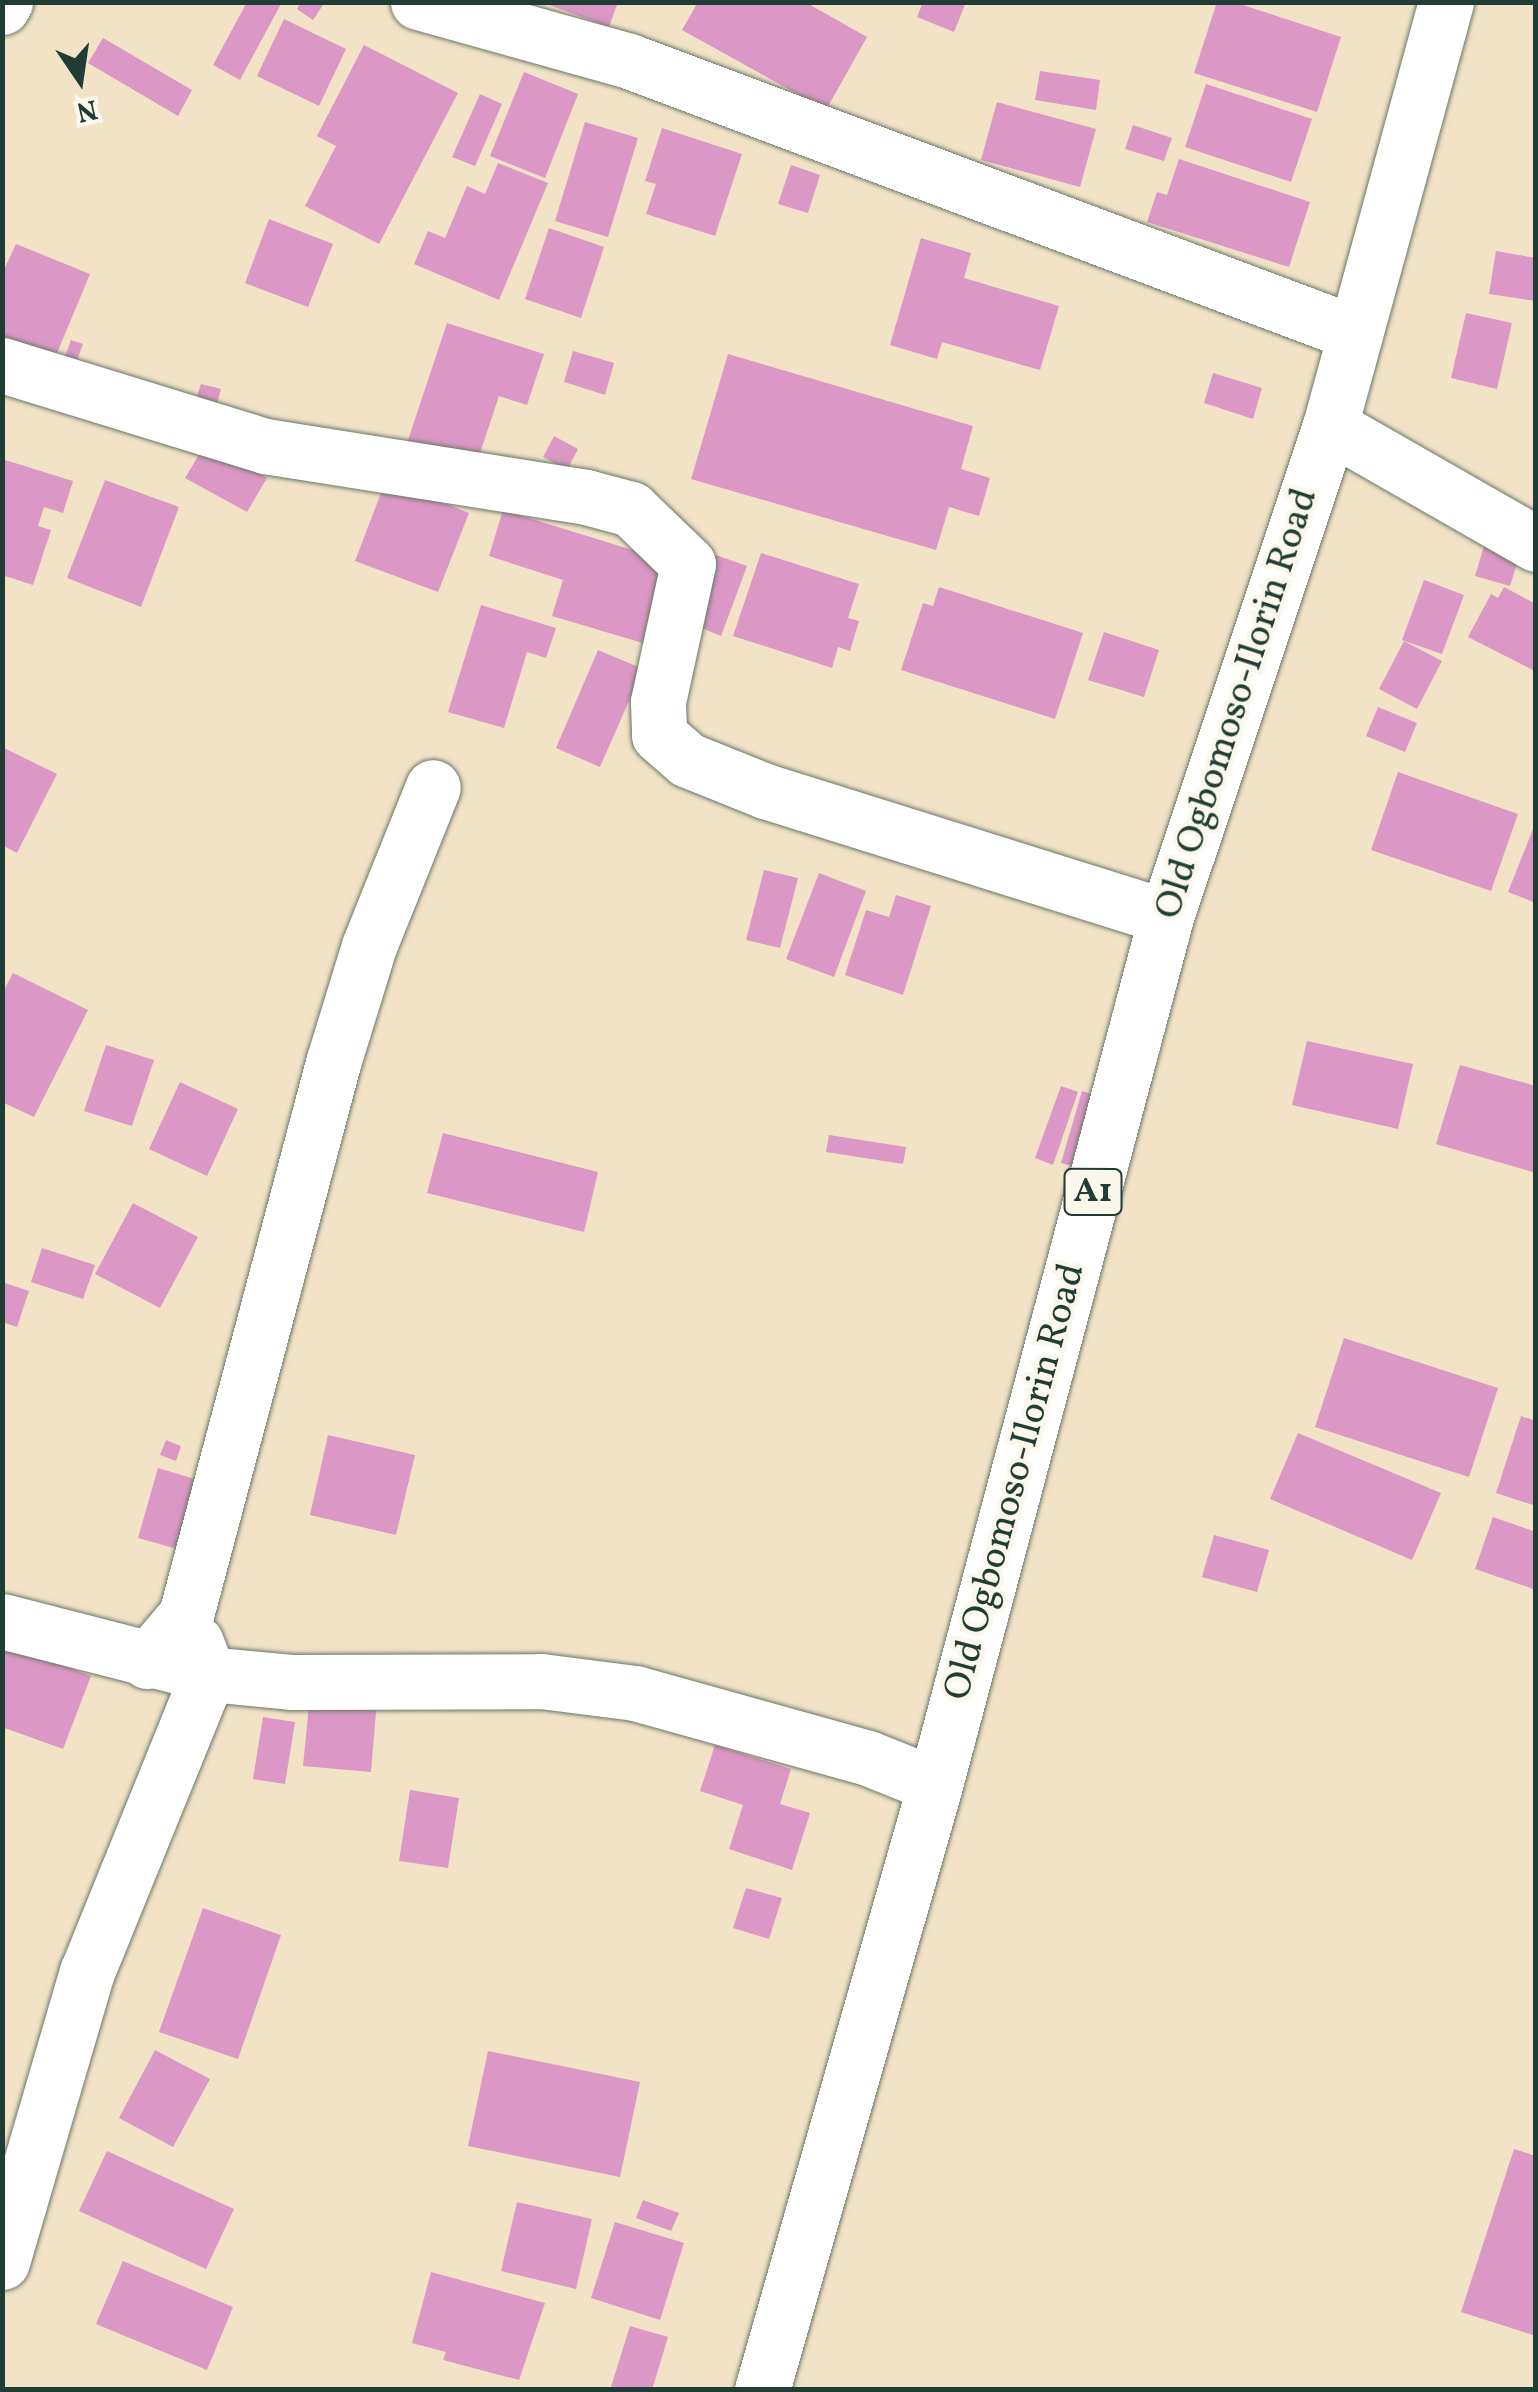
<!DOCTYPE html>
<style>
body{margin:0}
#map{position:relative;width:1538px;height:2392px;overflow:hidden;background:#f2e3c7;font-family:Vollkorn,serif}
div>[style]{position:absolute}
.building>*{inset:0;background:#db97c5}
.roads{filter:drop-shadow(0 0 2px #697767) drop-shadow(0 0 2px #697767)}
.minor>*{height:55px;margin:-27.5px;padding:0 27.5px;transform-origin:27.5px;border-radius:27.5px;background:#fff}
.highway>*{height:55px;margin:-27.5px;padding:0 27.5px;transform-origin:27.5px;border-radius:27.5px;background:#fff}
span{translate:-50% -50%;white-space:nowrap;text-align:center;line-height:1.15;-webkit-text-stroke:9px #fbf7ec;paint-order:stroke}
.shield-label span{padding:2px 8px;background:#fbf7ec;border:2px solid;border-radius:8px;-webkit-text-stroke-width:0}
.shield-label{font-size:35px;color:#1f3d34;font-weight:700}
.street-label{font-size:38px;color:#1f3d34}
.frame{position:absolute;inset:0;border:5px solid #1f3d34;pointer-events:none}
.north{position:absolute;left:30px;top:30px;width:100px;height:100px;-webkit-text-stroke:8px #fbf7ec;paint-order:stroke;rotate:167deg;font-size:28px;font-weight:700;line-height:40px;text-align:center;color:#1f3d34}
.north::after{content:'';display:block;margin:auto;width:35px;height:45px;background:#1f3d34;clip-path:polygon(50% 0,100% 100%,50% 72%,0 100%)}
</style>
<div id="map">
<div class="building">
<i style="clip-path:polygon(247px 2px,282px 2px,240px 80px,213px 65px)"></i>
<i style="clip-path:polygon(301px 2px,325px 2px,313px 20px,297px 9px)"></i>
<i style="clip-path:polygon(541px 2px,618px 2px,609px 27px)"></i>
<i style="clip-path:polygon(698px 2px,805px 2px,867px 37px,826px 110px,682px 30px)"></i>
<i style="clip-path:polygon(923px 2px,966px 2px,954px 32px,917px 17px)"></i>
<i style="clip-path:polygon(1217px 2px,1234px 2px,1341px 37px,1317px 112px,1194px 73px)"></i>
<i style="clip-path:polygon(284px 19px,346px 49px,319px 106px,257px 76px)"></i>
<i style="clip-path:polygon(103px 38px,192px 90px,178px 116px,88px 63px)"></i>
<i style="clip-path:polygon(364px 45px,458px 93px,379px 244px,305px 206px,336px 146px,317px 136px)"></i>
<i style="clip-path:polygon(1040px 71px,1100px 80px,1096px 110px,1035px 100px)"></i>
<i style="clip-path:polygon(524px 72px,578px 94px,545px 178px,490px 156px)"></i>
<i style="clip-path:polygon(1206px 84px,1312px 119px,1291px 182px,1185px 147px)"></i>
<i style="clip-path:polygon(480px 94px,502px 104px,475px 166px,452px 157px)"></i>
<i style="clip-path:polygon(997px 102px,1096px 129px,1080px 187px,981px 160px)"></i>
<i style="clip-path:polygon(585px 122px,638px 138px,608px 237px,555px 221px)"></i>
<i style="clip-path:polygon(1133px 125px,1172px 138px,1164px 161px,1125px 149px)"></i>
<i style="clip-path:polygon(662px 128px,742px 154px,715px 236px,646px 214px,656px 184px,645px 181px)"></i>
<i style="clip-path:polygon(1179px 159px,1310px 202px,1289px 267px,1147px 222px,1157px 192px,1167px 195px)"></i>
<i style="clip-path:polygon(498px 163px,548px 183px,499px 300px,414px 264px,428px 231px,445px 238px,467px 186px,485px 194px)"></i>
<i style="clip-path:polygon(791px 165px,820px 175px,808px 213px,778px 204px)"></i>
<i style="clip-path:polygon(269px 219px,333px 244px,308px 307px,245px 283px)"></i>
<i style="clip-path:polygon(549px 228px,604px 247px,581px 318px,525px 299px)"></i>
<i style="clip-path:polygon(921px 238px,971px 253px,964px 278px,1059px 306px,1040px 370px,942px 342px,937px 359px,890px 345px)"></i>
<i style="clip-path:polygon(16px 244px,90px 274px,55px 358px,3px 337px,2px 274px)"></i>
<i style="clip-path:polygon(1496px 251px,1536px 258px,1536px 301px,1489px 294px)"></i>
<i style="clip-path:polygon(1466px 313px,1512px 323px,1497px 389px,1451px 378px)"></i>
<i style="clip-path:polygon(447px 323px,544px 354px,527px 405px,499px 396px,474px 471px,405px 449px)"></i>
<i style="clip-path:polygon(71px 340px,83px 344px,72px 374px,60px 370px)"></i>
<i style="clip-path:polygon(573px 351px,614px 363px,605px 395px,564px 382px)"></i>
<i style="clip-path:polygon(728px 354px,973px 426px,961px 469px,990px 478px,979px 516px,949px 507px,936px 550px,691px 479px)"></i>
<i style="clip-path:polygon(1213px 373px,1262px 388px,1253px 419px,1204px 403px)"></i>
<i style="clip-path:polygon(201px 384px,221px 389px,215px 412px,194px 405px)"></i>
<i style="clip-path:polygon(554px 436px,578px 449px,567px 470px,543px 457px)"></i>
<i style="clip-path:polygon(206px 443px,267px 478px,247px 512px,185px 478px)"></i>
<i style="clip-path:polygon(2px 459px,73px 481px,63px 513px,44px 507px,38px 526px,51px 530px,33px 585px,2px 575px)"></i>
<i style="clip-path:polygon(105px 480px,179px 507px,141px 607px,67px 578px)"></i>
<i style="clip-path:polygon(386px 480px,469px 513px,438px 592px,355px 561px)"></i>
<i style="clip-path:polygon(503px 510px,671px 562px,646px 644px,552px 616px,563px 580px,489px 556px)"></i>
<i style="clip-path:polygon(1487px 536px,1522px 547px,1510px 586px,1475px 576px)"></i>
<i style="clip-path:polygon(761px 553px,859px 584px,848px 618px,859px 621px,850px 651px,838px 647px,832px 668px,733px 636px)"></i>
<i style="clip-path:polygon(716px 555px,747px 566px,721px 636px,690px 623px)"></i>
<i style="clip-path:polygon(1424px 580px,1464px 595px,1442px 654px,1402px 640px)"></i>
<i style="clip-path:polygon(939px 587px,1083px 633px,1055px 719px,901px 670px,923px 603px,933px 606px)"></i>
<i style="clip-path:polygon(1504px 587px,1536px 604px,1533px 670px,1468px 637px,1491px 594px,1498px 598px)"></i>
<i style="clip-path:polygon(481px 605px,556px 628px,546px 658px,527px 652px,504px 728px,448px 712px)"></i>
<i style="clip-path:polygon(1104px 632px,1159px 650px,1144px 697px,1088px 680px)"></i>
<i style="clip-path:polygon(1404px 641px,1442px 661px,1417px 709px,1379px 689px)"></i>
<i style="clip-path:polygon(598px 650px,643px 669px,600px 767px,556px 748px)"></i>
<i style="clip-path:polygon(1378px 707px,1417px 723px,1405px 752px,1366px 736px)"></i>
<i style="clip-path:polygon(2px 747px,57px 774px,17px 853px,2px 845px)"></i>
<i style="clip-path:polygon(1398px 772px,1518px 814px,1491px 891px,1371px 850px)"></i>
<i style="clip-path:polygon(1535px 824px,1536px 824px,1536px 903px,1508px 892px)"></i>
<i style="clip-path:polygon(764px 870px,798px 878px,780px 948px,746px 940px)"></i>
<i style="clip-path:polygon(819px 873px,866px 891px,834px 977px,786px 959px)"></i>
<i style="clip-path:polygon(896px 895px,931px 906px,903px 995px,845px 975px,866px 910px,889px 917px)"></i>
<i style="clip-path:polygon(13px 973px,88px 1010px,34px 1117px,2px 1102px,2px 994px)"></i>
<i style="clip-path:polygon(1307px 1041px,1413px 1064px,1398px 1129px,1292px 1105px)"></i>
<i style="clip-path:polygon(106px 1045px,154px 1060px,132px 1126px,84px 1111px)"></i>
<i style="clip-path:polygon(1460px 1065px,1536px 1086px,1536px 1173px,1436px 1144px)"></i>
<i style="clip-path:polygon(180px 1082px,238px 1109px,207px 1176px,149px 1149px)"></i>
<i style="clip-path:polygon(1061px 1086px,1078px 1092px,1053px 1165px,1035px 1158px)"></i>
<i style="clip-path:polygon(1082px 1091px,1101px 1097px,1080px 1168px,1061px 1163px)"></i>
<i style="clip-path:polygon(443px 1133px,598px 1172px,584px 1232px,427px 1193px)"></i>
<i style="clip-path:polygon(829px 1135px,906px 1147px,903px 1164px,826px 1152px)"></i>
<i style="clip-path:polygon(133px 1203px,198px 1237px,160px 1308px,95px 1274px)"></i>
<i style="clip-path:polygon(42px 1248px,95px 1265px,83px 1299px,31px 1282px)"></i>
<i style="clip-path:polygon(2px 1282px,29px 1291px,17px 1327px,2px 1322px)"></i>
<i style="clip-path:polygon(1344px 1338px,1498px 1388px,1469px 1477px,1315px 1427px)"></i>
<i style="clip-path:polygon(1521px 1416px,1536px 1421px,1536px 1506px,1496px 1493px)"></i>
<i style="clip-path:polygon(1298px 1433px,1441px 1493px,1412px 1560px,1270px 1499px)"></i>
<i style="clip-path:polygon(328px 1435px,415px 1455px,396px 1535px,310px 1515px)"></i>
<i style="clip-path:polygon(166px 1440px,181px 1446px,176px 1461px,160px 1455px)"></i>
<i style="clip-path:polygon(158px 1468px,208px 1483px,188px 1552px,138px 1538px)"></i>
<i style="clip-path:polygon(1493px 1517px,1536px 1532px,1536px 1590px,1475px 1569px)"></i>
<i style="clip-path:polygon(1214px 1535px,1269px 1550px,1257px 1592px,1202px 1577px)"></i>
<i style="clip-path:polygon(2px 1643px,91px 1676px,63px 1749px,2px 1727px)"></i>
<i style="clip-path:polygon(310px 1695px,377px 1700px,371px 1772px,303px 1766px)"></i>
<i style="clip-path:polygon(263px 1717px,295px 1722px,285px 1784px,253px 1779px)"></i>
<i style="clip-path:polygon(715px 1745px,791px 1769px,780px 1804px,810px 1813px,792px 1870px,729px 1849px,743px 1805px,700px 1791px)"></i>
<i style="clip-path:polygon(410px 1790px,459px 1798px,448px 1868px,399px 1861px)"></i>
<i style="clip-path:polygon(746px 1888px,782px 1898px,769px 1939px,733px 1928px)"></i>
<i style="clip-path:polygon(203px 1908px,281px 1935px,238px 2059px,159px 2032px)"></i>
<i style="clip-path:polygon(155px 2050px,210px 2079px,173px 2147px,119px 2118px)"></i>
<i style="clip-path:polygon(488px 2051px,640px 2082px,620px 2177px,468px 2146px)"></i>
<i style="clip-path:polygon(1514px 2149px,1536px 2156px,1536px 2336px,1461px 2312px)"></i>
<i style="clip-path:polygon(107px 2151px,234px 2209px,206px 2269px,79px 2211px)"></i>
<i style="clip-path:polygon(643px 2200px,679px 2213px,671px 2231px,636px 2218px)"></i>
<i style="clip-path:polygon(517px 2202px,592px 2219px,576px 2289px,501px 2271px)"></i>
<i style="clip-path:polygon(615px 2222px,684px 2243px,660px 2320px,591px 2298px)"></i>
<i style="clip-path:polygon(123px 2261px,233px 2307px,207px 2370px,96px 2324px)"></i>
<i style="clip-path:polygon(431px 2272px,545px 2303px,519px 2380px,443px 2360px,446px 2352px,412px 2343px)"></i>
<i style="clip-path:polygon(630px 2326px,668px 2337px,652px 2390px,610px 2390px)"></i>
</div>
<div class="roads">
<div class="minor">
<i style="left:418px;top:2px;width:219px;rotate:15.6deg"></i>
<i style="left:629px;top:61px;width:775px;rotate:20.54deg"></i>
<i style="left:2px;top:7px;width:6px;rotate:-59deg"></i>
<i style="left:2px;top:365px;width:275px;rotate:17.1deg"></i>
<i style="left:265px;top:446px;width:325px;rotate:9deg"></i>
<i style="left:586px;top:497px;width:47px;rotate:14.9deg"></i>
<i style="left:631px;top:509px;width:79px;rotate:44deg"></i>
<i style="left:688px;top:564px;width:141px;rotate:102.3deg"></i>
<i style="left:658px;top:702px;width:33px;rotate:88deg"></i>
<i style="left:659px;top:735px;width:38px;rotate:41deg"></i>
<i style="left:688px;top:760px;width:83px;rotate:21.9deg"></i>
<i style="left:765px;top:791px;width:420px;rotate:17.4deg"></i>
<i style="left:1330px;top:426px;width:237px;rotate:29.8deg"></i>
<i style="left:2px;top:1621px;width:213px;rotate:14.4deg"></i>
<i style="left:208px;top:1674px;width:83px;rotate:5.5deg"></i>
<i style="left:291px;top:1682px;width:250px;rotate:-0.2deg"></i>
<i style="left:541px;top:1681px;width:95px;rotate:7.3deg"></i>
<i style="left:635px;top:1693px;width:242px;rotate:15.6deg"></i>
<i style="left:868px;top:1758px;width:72px;rotate:21.9deg"></i>
<i style="left:147px;top:1661px;width:60px;rotate:-49.7deg"></i>
<i style="left:186px;top:1615px;width:571px;rotate:-75.09deg"></i>
<i style="left:333px;top:1063px;width:122px;rotate:-72.9deg"></i>
<i style="left:369px;top:946px;width:171px;rotate:-68.1deg"></i>
<i style="left:2px;top:2262px;width:302px;rotate:-73.7deg"></i>
<i style="left:87px;top:1972px;width:322px;rotate:-67.9deg"></i>
<i style="left:208px;top:1674px;width:34px;rotate:-111deg"></i>
</div>
<div class="highway">
<i style="left:762px;top:2390px;width:629px;rotate:-74.04deg"></i>
<i style="left:935px;top:1785px;width:898px;rotate:-75.1deg"></i>
<i style="left:1166px;top:917px;width:518px;rotate:-71.53deg"></i>
<i style="left:1330px;top:426px;width:440px;rotate:-74.7deg"></i>
</div>
</div>
<div class="shield-label">
<span style="left:1093px;top:1192px">A1</span>
</div>
<div class="street-label">
<span style="left:1238px;top:704px;rotate:-72deg">Old Ogbomoso-Ilorin Road</span>
<span style="left:1016px;top:1482px;rotate:-75deg">Old Ogbomoso-Ilorin Road</span>
</div>
<div class="frame"></div>
<div class="north">N</div>
</div>
